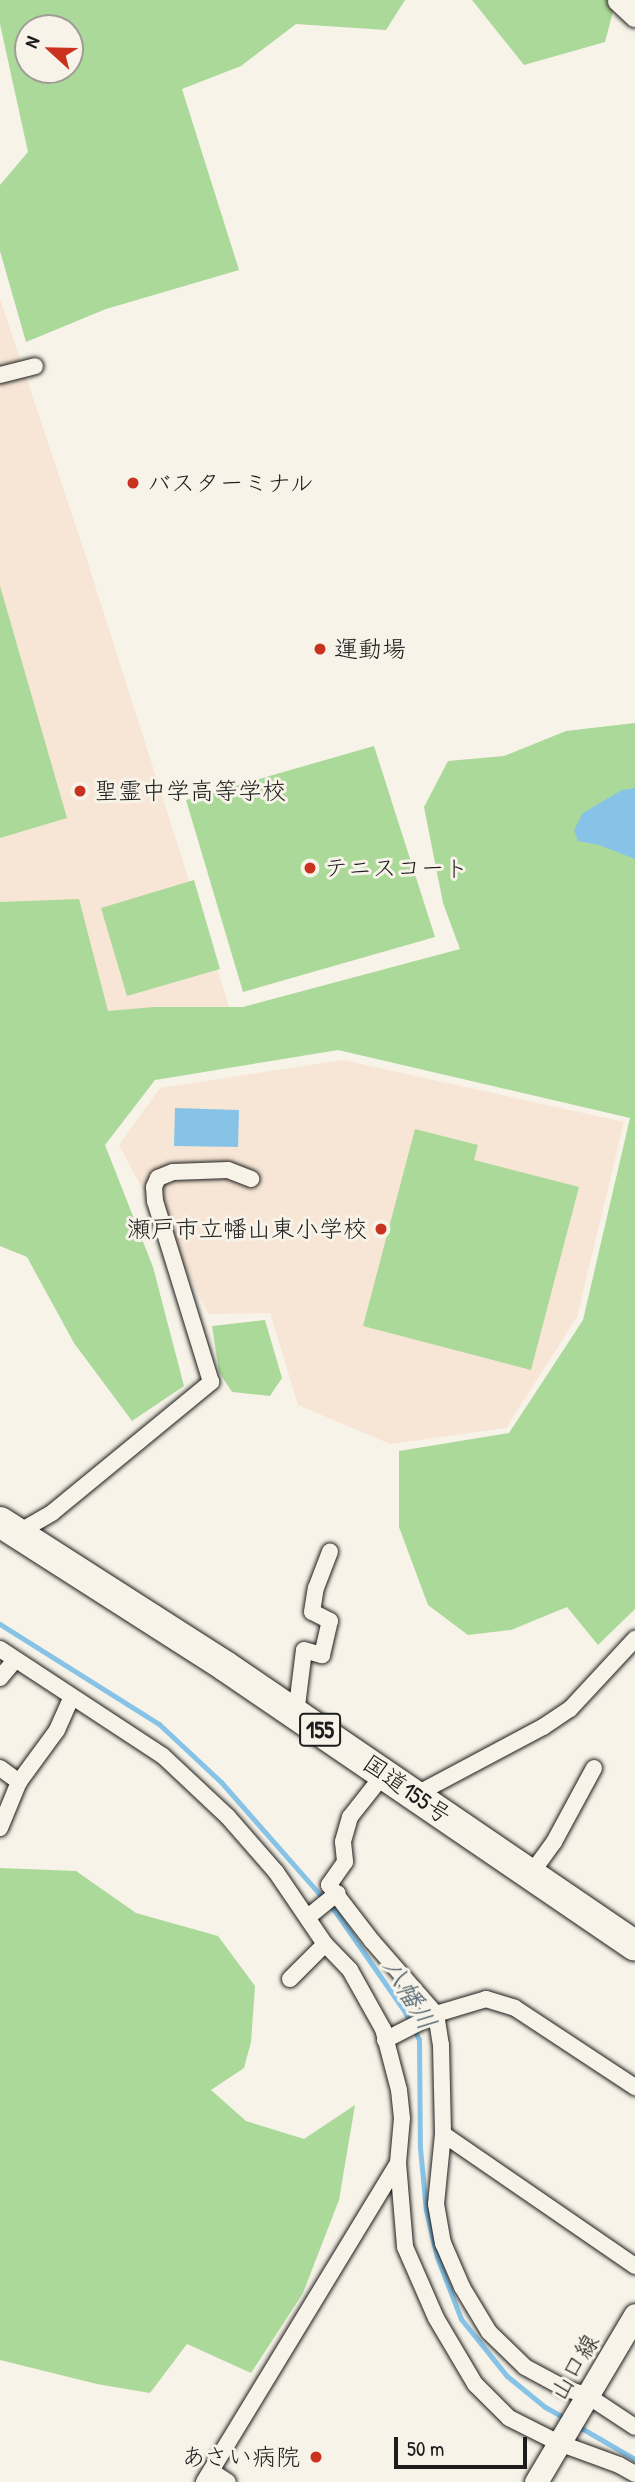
<!DOCTYPE html>
<meta charset="utf-8">
<style>
body{margin:0}
#map{position:relative;width:635px;height:2482px;overflow:hidden;background:#f7f3e8;font-family:"Patrick Hand","Klee One",sans-serif}
div>[style]{position:absolute}
.built>*{inset:0;background:#f7e6d5}
.green>*{inset:0;background:#aad999}
.water>*{inset:0;background:#87c3e6}
.stream>*{height:5px;margin:-2.5px;padding:0 2.5px;transform-origin:2.5px;border-radius:2.5px;background:#87c3e6}
.roads{filter:drop-shadow(0 0 2px #1c1c1c) drop-shadow(0 0 2px #1c1c1c)}
.street>*{height:16px;margin:-8px;padding:0 8px;transform-origin:8px;border-radius:8px;background:#f7f3e8}
.secondary>*{height:23px;margin:-11.5px;padding:0 11.5px;transform-origin:11.5px;border-radius:11.5px;background:#f7f3e8}
.highway>*{height:30px;margin:-15px;padding:0 15px;transform-origin:15px;border-radius:15px;background:#f7f3e8}
.dots>*{width:19px;height:19px;translate:-50% -50%;box-sizing:border-box;border:4px solid #f7f3e8;border-radius:50%}
span{translate:-50% -50%;white-space:nowrap;text-align:center;line-height:1.15;-webkit-text-stroke:6px #f7f3e8;paint-order:stroke}
.shield-label span{padding:2px 5px;background:#f7f3e8;border:2px solid;border-radius:5px;-webkit-text-stroke-width:0}
.shield-label{font-size:23px;color:#1c1c1c;font-weight:700}
.poi-label{font-size:24px;color:#1c1c1c}
.left{translate:0 -50%;text-align:left}
.right{translate:-100% -50%;text-align:right}
.street-label{font-size:24px;color:#1c1c1c}
.water-label{font-size:26px;color:#415663;font-style:italic}
.north{position:absolute;left:14px;top:14px;width:70px;height:70px;box-sizing:border-box;background:#f7f3e8;border:2px solid #9f9d96;border-radius:50%;rotate:292deg;font-size:19px;font-weight:700;line-height:28px;text-align:center;color:#1c1c1c}
.north::after{content:'';display:block;margin:auto;width:24px;height:32px;background:#c8321e;clip-path:polygon(50% 0,100% 100%,50% 72%,0 100%)}
.scale{position:absolute;left:394px;top:2437px;width:133px;height:32px;box-sizing:border-box;border:4px solid #1c1c1c;border-top:0;padding-left:9px;font-size:21px;line-height:24px;white-space:nowrap;color:#1c1c1c;-webkit-text-stroke:5px #f7f3e8;paint-order:stroke}
</style>
<div id="map">
<div class="built">
<i style="clip-path:polygon(0 299px,85px 554px,236px 1028px,147px 1047px,0 1212px)"></i>
<i style="clip-path:polygon(343px 1060px,624px 1122px,577px 1317px,506px 1428px,390px 1444px,298px 1405px,270px 1313px,209px 1314px,119px 1145px,160px 1088px)"></i>
</div>
<div class="green">
<i style="clip-path:polygon(evenodd,0 0,405px 0,386px 30px,296px 24px,241px 66px,182px 89px,239px 270px,106px 309px,26px 342px,0 251px,0 185px,28px 152px,0 24px,0 0,28px 28px,70px 28px,70px 70px,28px 70px,28px 28px)"></i>
<i style="clip-path:polygon(472px 0,616px 0,605px 42px,524px 65px)"></i>
<i style="clip-path:polygon(0 586px,67px 818px,0 838px)"></i>
<i style="clip-path:polygon(635px 723px,635px 1609px,598px 1645px,567px 1607px,511px 1630px,468px 1635px,428px 1605px,399px 1527px,399px 1451px,509px 1433px,583px 1320px,630px 1118px,338px 1050px,155px 1080px,105px 1145px,153px 1267px,184px 1386px,132px 1421px,74px 1343px,27px 1257px,0 1246px,0 902px,79px 899px,108px 1011px,154px 1007px,243px 1007px,460px 949px,443px 903px,424px 807px,448px 761px,504px 756px,566px 731px)"></i>
<i style="clip-path:polygon(374px 746px,435px 937px,243px 992px,186px 800px)"></i>
<i style="clip-path:polygon(194px 880px,220px 969px,127px 996px,101px 908px)"></i>
<i style="clip-path:polygon(415px 1129px,478px 1145px,474px 1160px,579px 1187px,531px 1370px,363px 1326px)"></i>
<i style="clip-path:polygon(265px 1320px,282px 1378px,270px 1396px,232px 1392px,219px 1372px,212px 1326px)"></i>
<i style="clip-path:polygon(0 1868px,76px 1871px,136px 1913px,218px 1936px,255px 1986px,251px 2042px,244px 2068px,211px 2090px,246px 2121px,304px 2139px,355px 2105px,339px 2200px,303px 2293px,251px 2373px,187px 2344px,150px 2393px,97px 2384px,0 2360px)"></i>
</div>
<div class="water">
<i style="clip-path:polygon(635px 788px,635px 859px,599px 845px,578px 841px,574px 830px,583px 813px,622px 790px)"></i>
<i style="clip-path:polygon(175px 1108px,239px 1110px,238px 1147px,174px 1146px)"></i>
</div>
<div class="stream">
<i style="left:0;top:1624px;width:188px;rotate:32.2deg"></i>
<i style="left:159px;top:1724px;width:85px;rotate:43.1deg"></i>
<i style="left:221px;top:1782px;width:176px;rotate:48.7deg"></i>
<i style="left:337px;top:1914px;width:119px;rotate:55.2deg"></i>
<i style="left:405px;top:2012px;width:31px;rotate:63deg"></i>
<i style="left:419px;top:2040px;width:108px;rotate:89.5deg"></i>
<i style="left:420px;top:2148px;width:62px;rotate:84.5deg"></i>
<i style="left:426px;top:2210px;width:48px;rotate:76.8deg"></i>
<i style="left:437px;top:2257px;width:66px;rotate:68.8deg"></i>
<i style="left:461px;top:2319px;width:73px;rotate:51.1deg"></i>
<i style="left:507px;top:2376px;width:49px;rotate:39.2deg"></i>
<i style="left:545px;top:2407px;width:26px;rotate:29deg"></i>
<i style="left:576px;top:2425px;width:68px;rotate:30deg"></i>
</div>
<div class="roads">
<div class="street">
<i style="left:0;top:375px;width:36px;rotate:-14deg"></i>
<i style="left:19px;top:1532px;width:39px;rotate:-30deg"></i>
<i style="left:53px;top:1512px;width:205px;rotate:-39.4deg"></i>
<i style="left:211px;top:1382px;width:189px;rotate:-107.2deg"></i>
<i style="left:155px;top:1201px;width:14px;rotate:-94deg"></i>
<i style="left:154px;top:1187px;width:10px;rotate:-66deg"></i>
<i style="left:158px;top:1178px;width:16px;rotate:-22deg"></i>
<i style="left:173px;top:1172px;width:55px;rotate:-2.1deg"></i>
<i style="left:228px;top:1170px;width:25px;rotate:21deg"></i>
<i style="left:0;top:1649px;width:195px;rotate:33.3deg"></i>
<i style="left:163px;top:1756px;width:89px;rotate:43.2deg"></i>
<i style="left:228px;top:1817px;width:73px;rotate:48.9deg"></i>
<i style="left:276px;top:1872px;width:87px;rotate:55.8deg"></i>
<i style="left:325px;top:1944px;width:36px;rotate:46deg"></i>
<i style="left:350px;top:1970px;width:68px;rotate:60.8deg"></i>
<i style="left:383px;top:2029px;width:63px;rotate:75.3deg"></i>
<i style="left:399px;top:2090px;width:28px;rotate:84deg"></i>
<i style="left:402px;top:2118px;width:45px;rotate:95.1deg"></i>
<i style="left:398px;top:2163px;width:84px;rotate:85.2deg"></i>
<i style="left:405px;top:2247px;width:77px;rotate:66.4deg"></i>
<i style="left:436px;top:2318px;width:77px;rotate:59.4deg"></i>
<i style="left:475px;top:2384px;width:48px;rotate:45deg"></i>
<i style="left:509px;top:2418px;width:56px;rotate:26.6deg"></i>
<i style="left:559px;top:2443px;width:64px;rotate:20.1deg"></i>
<i style="left:619px;top:2465px;width:18px;rotate:29deg"></i>
<i style="left:0;top:1678px;width:23px;rotate:-50deg"></i>
<i style="left:296px;top:1714px;width:64px;rotate:-82.9deg"></i>
<i style="left:304px;top:1650px;width:19px;rotate:16deg"></i>
<i style="left:322px;top:1655px;width:35px;rotate:-77deg"></i>
<i style="left:330px;top:1621px;width:20px;rotate:-153deg"></i>
<i style="left:312px;top:1612px;width:24px;rotate:-81deg"></i>
<i style="left:316px;top:1588px;width:39px;rotate:-69deg"></i>
<i style="left:0;top:1768px;width:24px;rotate:36deg"></i>
<i style="left:384px;top:1774px;width:55px;rotate:128.3deg"></i>
<i style="left:350px;top:1817px;width:26px;rotate:106deg"></i>
<i style="left:343px;top:1842px;width:20px;rotate:84deg"></i>
<i style="left:345px;top:1862px;width:28px;rotate:125deg"></i>
<i style="left:329px;top:1885px;width:71px;rotate:52.5deg"></i>
<i style="left:372px;top:1941px;width:97px;rotate:48.8deg"></i>
<i style="left:436px;top:2014px;width:31px;rotate:81deg"></i>
<i style="left:441px;top:2045px;width:89px;rotate:88.7deg"></i>
<i style="left:443px;top:2134px;width:70px;rotate:95.7deg"></i>
<i style="left:436px;top:2204px;width:40px;rotate:80deg"></i>
<i style="left:443px;top:2243px;width:48px;rotate:66.6deg"></i>
<i style="left:462px;top:2287px;width:52px;rotate:59deg"></i>
<i style="left:489px;top:2332px;width:50px;rotate:44.2deg"></i>
<i style="left:525px;top:2367px;width:44px;rotate:28.3deg"></i>
<i style="left:564px;top:2388px;width:25px;rotate:18deg"></i>
<i style="left:588px;top:2396px;width:56px;rotate:33.4deg"></i>
<i style="left:415px;top:1795px;width:145px;rotate:-28deg"></i>
<i style="left:543px;top:1727px;width:32px;rotate:-34deg"></i>
<i style="left:570px;top:1709px;width:96px;rotate:-47.1deg"></i>
<i style="left:0;top:1828px;width:50px;rotate:-67.6deg"></i>
<i style="left:19px;top:1782px;width:64px;rotate:-53.8deg"></i>
<i style="left:57px;top:1730px;width:35px;rotate:-66deg"></i>
<i style="left:530px;top:1875px;width:41px;rotate:-54deg"></i>
<i style="left:554px;top:1842px;width:84px;rotate:-61.6deg"></i>
<i style="left:308px;top:1917px;width:38px;rotate:-39deg"></i>
<i style="left:290px;top:1979px;width:49px;rotate:-45deg"></i>
<i style="left:385px;top:2040px;width:57px;rotate:-27deg"></i>
<i style="left:436px;top:2014px;width:52px;rotate:-16.7deg"></i>
<i style="left:486px;top:1999px;width:30px;rotate:17deg"></i>
<i style="left:515px;top:2008px;width:144px;rotate:33.4deg"></i>
<i style="left:443px;top:2134px;width:233px;rotate:34.5deg"></i>
<i style="left:211px;top:2471px;width:20px;rotate:33deg"></i>
<i style="left:204px;top:2482px;width:373px;rotate:-58.7deg"></i>
</div>
<div class="secondary">
<i style="left:619px;top:0;width:22px;rotate:43deg"></i>
<i style="left:536px;top:2482px;width:194px;rotate:-59.3deg"></i>
</div>
<div class="highway">
<i style="left:0;top:1522px;width:267px;rotate:32.6deg"></i>
<i style="left:225px;top:1666px;width:496px;rotate:34.3deg"></i>
</div>
</div>
<div class="dots">
<i style="left:133px;top:483px;background:#c8321e"></i>
<i style="left:320px;top:649px;background:#c8321e"></i>
<i style="left:80px;top:791px;background:#c8321e"></i>
<i style="left:310px;top:868px;background:#c8321e"></i>
<i style="left:381px;top:1229px;background:#c8321e"></i>
<i style="left:316px;top:2457px;background:#c8321e"></i>
</div>
<div class="shield-label">
<span style="left:320px;top:1730px">155</span>
</div>
<div class="poi-label">
<span class="left" style="left:147px;top:483px">バスターミナル</span>
<span class="left" style="left:334px;top:649px">運動場</span>
<span class="left" style="left:94px;top:791px">聖霊中学高等学校</span>
<span class="left" style="left:324px;top:868px">テニスコート</span>
<span class="right" style="left:367px;top:1229px">瀬戸市立幡山東小学校</span>
<span class="right" style="left:300px;top:2457px">あさい病院</span>
</div>
<div class="street-label">
<span style="left:407px;top:1789px;rotate:35deg">国道155号</span>
<span style="left:574px;top:2367px;rotate:-59deg">山口線</span>
</div>
<div class="water-label">
<span style="left:410px;top:1994px;rotate:59deg">八幡川</span>
</div>
<div class="north">N</div>
<div class="scale">50 m</div>
</div>
